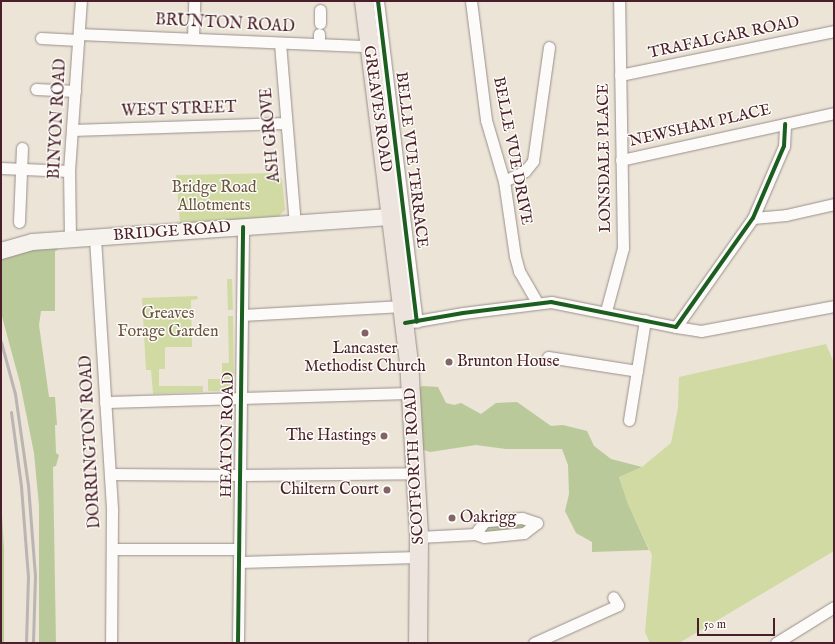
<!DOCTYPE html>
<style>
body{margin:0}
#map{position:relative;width:835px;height:644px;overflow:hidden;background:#ebe4d7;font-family:"IM FELL English",serif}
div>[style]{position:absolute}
.green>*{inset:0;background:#d0daa2}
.forest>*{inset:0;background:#bac999}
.roads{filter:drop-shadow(0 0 1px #9a8f8b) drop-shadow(0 0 1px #9a8f8b)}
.street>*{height:11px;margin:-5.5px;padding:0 5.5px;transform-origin:5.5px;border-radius:5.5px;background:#fcfbf9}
.secondary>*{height:16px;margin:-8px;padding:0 8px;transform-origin:8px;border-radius:8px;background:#f6f2ee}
.primary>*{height:18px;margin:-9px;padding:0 9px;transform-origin:9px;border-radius:9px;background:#ede5dd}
.rail>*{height:3px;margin:-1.5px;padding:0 1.5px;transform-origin:1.5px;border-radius:1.5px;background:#bab4b3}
.cycleway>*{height:4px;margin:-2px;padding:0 2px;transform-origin:2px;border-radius:2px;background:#1b5e20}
.dots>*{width:11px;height:11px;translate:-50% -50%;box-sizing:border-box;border:2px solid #fdfcf7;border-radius:50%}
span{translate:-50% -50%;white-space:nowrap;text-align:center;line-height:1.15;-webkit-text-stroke:3px #fdfcf7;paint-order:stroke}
.street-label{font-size:16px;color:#4a1f2b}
.park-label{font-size:16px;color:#6b5442}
.poi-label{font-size:16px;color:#4a1f2b}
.left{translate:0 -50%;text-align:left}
.right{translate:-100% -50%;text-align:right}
.frame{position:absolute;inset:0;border:2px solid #4a1f2b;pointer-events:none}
.scale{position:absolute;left:697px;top:618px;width:78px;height:18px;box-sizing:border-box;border:2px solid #4a1f2b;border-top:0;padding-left:5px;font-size:12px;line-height:14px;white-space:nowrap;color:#4a1f2b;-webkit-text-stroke:3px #fdfcf7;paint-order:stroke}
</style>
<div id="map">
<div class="green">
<i style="clip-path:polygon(277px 173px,282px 179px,285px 210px,278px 217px,180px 223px,176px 175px)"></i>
<i style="clip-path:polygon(227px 279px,232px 279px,233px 310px,228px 310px)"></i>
<i style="clip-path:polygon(197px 296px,198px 299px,191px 300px,192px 347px,165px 347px,165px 369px,159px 369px,159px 386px,203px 386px,203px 392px,153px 394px,151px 370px,146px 370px,142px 298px)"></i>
<i style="clip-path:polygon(228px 316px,233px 316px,234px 391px,208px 391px,208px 379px,222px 379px,222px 363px,229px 363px)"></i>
<i style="clip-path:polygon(826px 344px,834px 363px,834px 551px,679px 643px,650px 643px,645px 632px,652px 555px,628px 504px,619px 477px,642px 467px,671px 443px,678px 408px,679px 377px)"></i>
</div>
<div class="forest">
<i style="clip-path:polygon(26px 247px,59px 249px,55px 251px,55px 311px,41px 311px,39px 325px,49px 397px,55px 397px,57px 425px,55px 425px,56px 453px,59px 455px,56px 466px,53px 467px,56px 643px,39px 643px,39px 506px,34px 453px,20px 383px,1px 313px,1px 256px)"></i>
<i style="clip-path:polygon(423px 386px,438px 387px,446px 403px,454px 405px,461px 403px,481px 414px,496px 403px,517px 402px,551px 426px,563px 425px,587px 431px,594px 446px,611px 459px,642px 467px,619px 477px,628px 504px,649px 550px,592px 552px,592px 542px,576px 533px,565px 511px,569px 494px,568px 465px,562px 449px,506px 449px,476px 445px,430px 452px,421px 449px,417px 388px)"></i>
<i style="clip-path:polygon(1px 499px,4px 548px,4px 643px,1px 643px)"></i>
<i style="clip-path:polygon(521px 521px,527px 525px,521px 529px,489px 533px,484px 529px,488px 524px)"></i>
</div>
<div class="roads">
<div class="street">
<i style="left:378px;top:1px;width:323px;rotate:83.1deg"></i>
<i style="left:471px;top:1px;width:120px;rotate:82.8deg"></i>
<i style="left:486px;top:120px;width:64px;rotate:73.6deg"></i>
<i style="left:504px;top:181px;width:76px;rotate:81.7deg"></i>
<i style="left:515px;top:256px;width:16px;rotate:75deg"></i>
<i style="left:519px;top:271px;width:36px;rotate:60deg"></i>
<i style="left:320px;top:23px;width:13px;rotate:-90deg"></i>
<i style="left:79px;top:34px;width:290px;rotate:2.4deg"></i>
<i style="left:319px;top:34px;width:10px;rotate:90deg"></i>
<i style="left:41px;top:38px;width:37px;rotate:3deg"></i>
<i style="left:193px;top:38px;width:37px;rotate:-88deg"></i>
<i style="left:280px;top:43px;width:182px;rotate:85.3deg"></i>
<i style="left:620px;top:75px;width:218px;rotate:-11.6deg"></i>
<i style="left:36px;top:89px;width:39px;rotate:3deg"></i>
<i style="left:72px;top:130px;width:214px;rotate:-1.9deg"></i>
<i style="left:621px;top:160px;width:218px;rotate:-12.4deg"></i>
<i style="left:1px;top:168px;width:68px;rotate:2.5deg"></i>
<i style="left:504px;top:181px;width:23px;rotate:-25deg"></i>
<i style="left:525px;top:171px;width:13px;rotate:-51deg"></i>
<i style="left:533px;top:161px;width:115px;rotate:-82deg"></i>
<i style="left:753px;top:218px;width:33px;rotate:-5deg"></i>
<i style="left:786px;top:215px;width:49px;rotate:-12.9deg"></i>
<i style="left:19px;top:222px;width:74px;rotate:-87.7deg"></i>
<i style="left:95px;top:238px;width:274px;rotate:86.4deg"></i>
<i style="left:112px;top:511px;width:132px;rotate:90.4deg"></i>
<i style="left:70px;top:239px;width:68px;rotate:-90.8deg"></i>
<i style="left:69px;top:171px;width:170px;rotate:-86deg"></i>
<i style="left:606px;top:311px;width:65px;rotate:-74.9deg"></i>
<i style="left:623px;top:248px;width:247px;rotate:-90.9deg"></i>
<i style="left:242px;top:315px;width:161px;rotate:-3.2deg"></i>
<i style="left:405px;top:323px;width:59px;rotate:-9.8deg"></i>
<i style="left:463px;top:313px;width:89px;rotate:-7.1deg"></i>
<i style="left:551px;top:302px;width:127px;rotate:11.3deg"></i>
<i style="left:676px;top:327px;width:133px;rotate:-54.8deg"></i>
<i style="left:753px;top:218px;width:78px;rotate:-66.7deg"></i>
<i style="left:784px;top:146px;width:22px;rotate:-87deg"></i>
<i style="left:676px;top:327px;width:25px;rotate:9deg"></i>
<i style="left:701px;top:331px;width:135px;rotate:-10.6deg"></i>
<i style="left:548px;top:357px;width:90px;rotate:8.9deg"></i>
<i style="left:105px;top:402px;width:306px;rotate:-1.7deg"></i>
<i style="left:629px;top:420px;width:101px;rotate:-80.9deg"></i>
<i style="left:110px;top:474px;width:130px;rotate:0.4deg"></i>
<i style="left:240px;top:475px;width:177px;rotate:-0.6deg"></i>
<i style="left:419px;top:537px;width:56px;rotate:-3.1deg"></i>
<i style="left:475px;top:534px;width:9px;rotate:18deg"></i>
<i style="left:484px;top:537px;width:40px;rotate:-5.7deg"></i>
<i style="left:524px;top:533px;width:16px;rotate:-38deg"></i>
<i style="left:537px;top:523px;width:16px;rotate:-162deg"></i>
<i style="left:522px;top:518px;width:37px;rotate:175deg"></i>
<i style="left:485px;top:521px;width:16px;rotate:128deg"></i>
<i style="left:113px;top:549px;width:126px"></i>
<i style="left:239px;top:562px;width:179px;rotate:-1.6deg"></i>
<i style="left:238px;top:643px;width:416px;rotate:-89.3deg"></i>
<i style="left:534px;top:643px;width:92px;rotate:-24.3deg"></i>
<i style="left:618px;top:605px;width:9px;rotate:-122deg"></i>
<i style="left:776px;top:643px;width:68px;rotate:-31.8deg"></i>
</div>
<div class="secondary">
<i style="left:1px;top:251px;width:33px;rotate:-16deg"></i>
<i style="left:33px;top:242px;width:360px;rotate:-4deg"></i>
</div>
<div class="primary">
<i style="left:364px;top:1px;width:363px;rotate:82.9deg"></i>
<i style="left:409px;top:361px;width:176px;rotate:86.7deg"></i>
<i style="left:419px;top:537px;width:106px;rotate:90.5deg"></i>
</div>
</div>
<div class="rail">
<i style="left:1px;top:342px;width:54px;rotate:74.9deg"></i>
<i style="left:15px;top:394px;width:92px;rotate:81.9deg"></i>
<i style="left:28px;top:485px;width:90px;rotate:85.6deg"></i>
<i style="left:35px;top:575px;width:68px;rotate:91.7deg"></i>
<i style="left:11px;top:412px;width:75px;rotate:82.3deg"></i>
<i style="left:21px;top:486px;width:90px;rotate:85.6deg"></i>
<i style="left:28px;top:576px;width:67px;rotate:91.7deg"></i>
</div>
<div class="cycleway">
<i style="left:378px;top:1px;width:323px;rotate:83.1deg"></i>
<i style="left:405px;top:323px;width:59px;rotate:-9.8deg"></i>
<i style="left:463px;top:313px;width:89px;rotate:-7.1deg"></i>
<i style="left:551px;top:302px;width:127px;rotate:11.3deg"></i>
<i style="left:676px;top:327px;width:133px;rotate:-54.8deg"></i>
<i style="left:753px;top:218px;width:78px;rotate:-66.7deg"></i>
<i style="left:784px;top:146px;width:22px;rotate:-87deg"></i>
<i style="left:238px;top:643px;width:416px;rotate:-89.3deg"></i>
</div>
<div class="dots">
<i style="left:365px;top:333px;background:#826467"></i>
<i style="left:449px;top:362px;background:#826467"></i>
<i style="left:384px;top:436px;background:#826467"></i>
<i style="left:387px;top:490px;background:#826467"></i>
<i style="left:452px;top:518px;background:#826467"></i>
</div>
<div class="street-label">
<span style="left:225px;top:24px;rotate:3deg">BRUNTON ROAD</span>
<span style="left:724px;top:38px;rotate:-12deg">TRAFALGAR ROAD</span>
<span style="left:377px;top:109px;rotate:82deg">GREAVES ROAD</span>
<span style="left:179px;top:110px;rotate:-2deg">WEST STREET</span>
<span style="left:58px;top:119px;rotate:-87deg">BINYON ROAD</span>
<span style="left:700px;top:126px;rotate:-13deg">NEWSHAM PLACE</span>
<span style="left:271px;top:135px;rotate:-95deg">ASH GROVE</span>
<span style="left:512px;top:151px;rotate:79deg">BELLE VUE DRIVE</span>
<span style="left:605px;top:158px;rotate:-91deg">LONSDALE PLACE</span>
<span style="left:411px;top:160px;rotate:83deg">BELLE VUE TERRACE</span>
<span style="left:172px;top:232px;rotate:-4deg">BRIDGE ROAD</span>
<span style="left:228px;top:435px;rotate:-89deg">HEATON ROAD</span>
<span style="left:91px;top:442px;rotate:-93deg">DORRINGTON ROAD</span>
<span style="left:415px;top:466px;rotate:-93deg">SCOTFORTH ROAD</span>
</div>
<div class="park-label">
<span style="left:214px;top:197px">Bridge Road<br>Allotments</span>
<span style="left:168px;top:323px">Greaves<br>Forage Garden</span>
</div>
<div class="poi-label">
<span style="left:365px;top:358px">Lancaster<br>Methodist Church</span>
<span class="left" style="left:457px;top:362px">Brunton House</span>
<span class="right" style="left:376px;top:436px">The Hastings</span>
<span class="right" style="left:379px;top:490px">Chiltern Court</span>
<span class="left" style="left:460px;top:518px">Oakrigg</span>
</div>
<div class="frame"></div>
<div class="scale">50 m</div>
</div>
